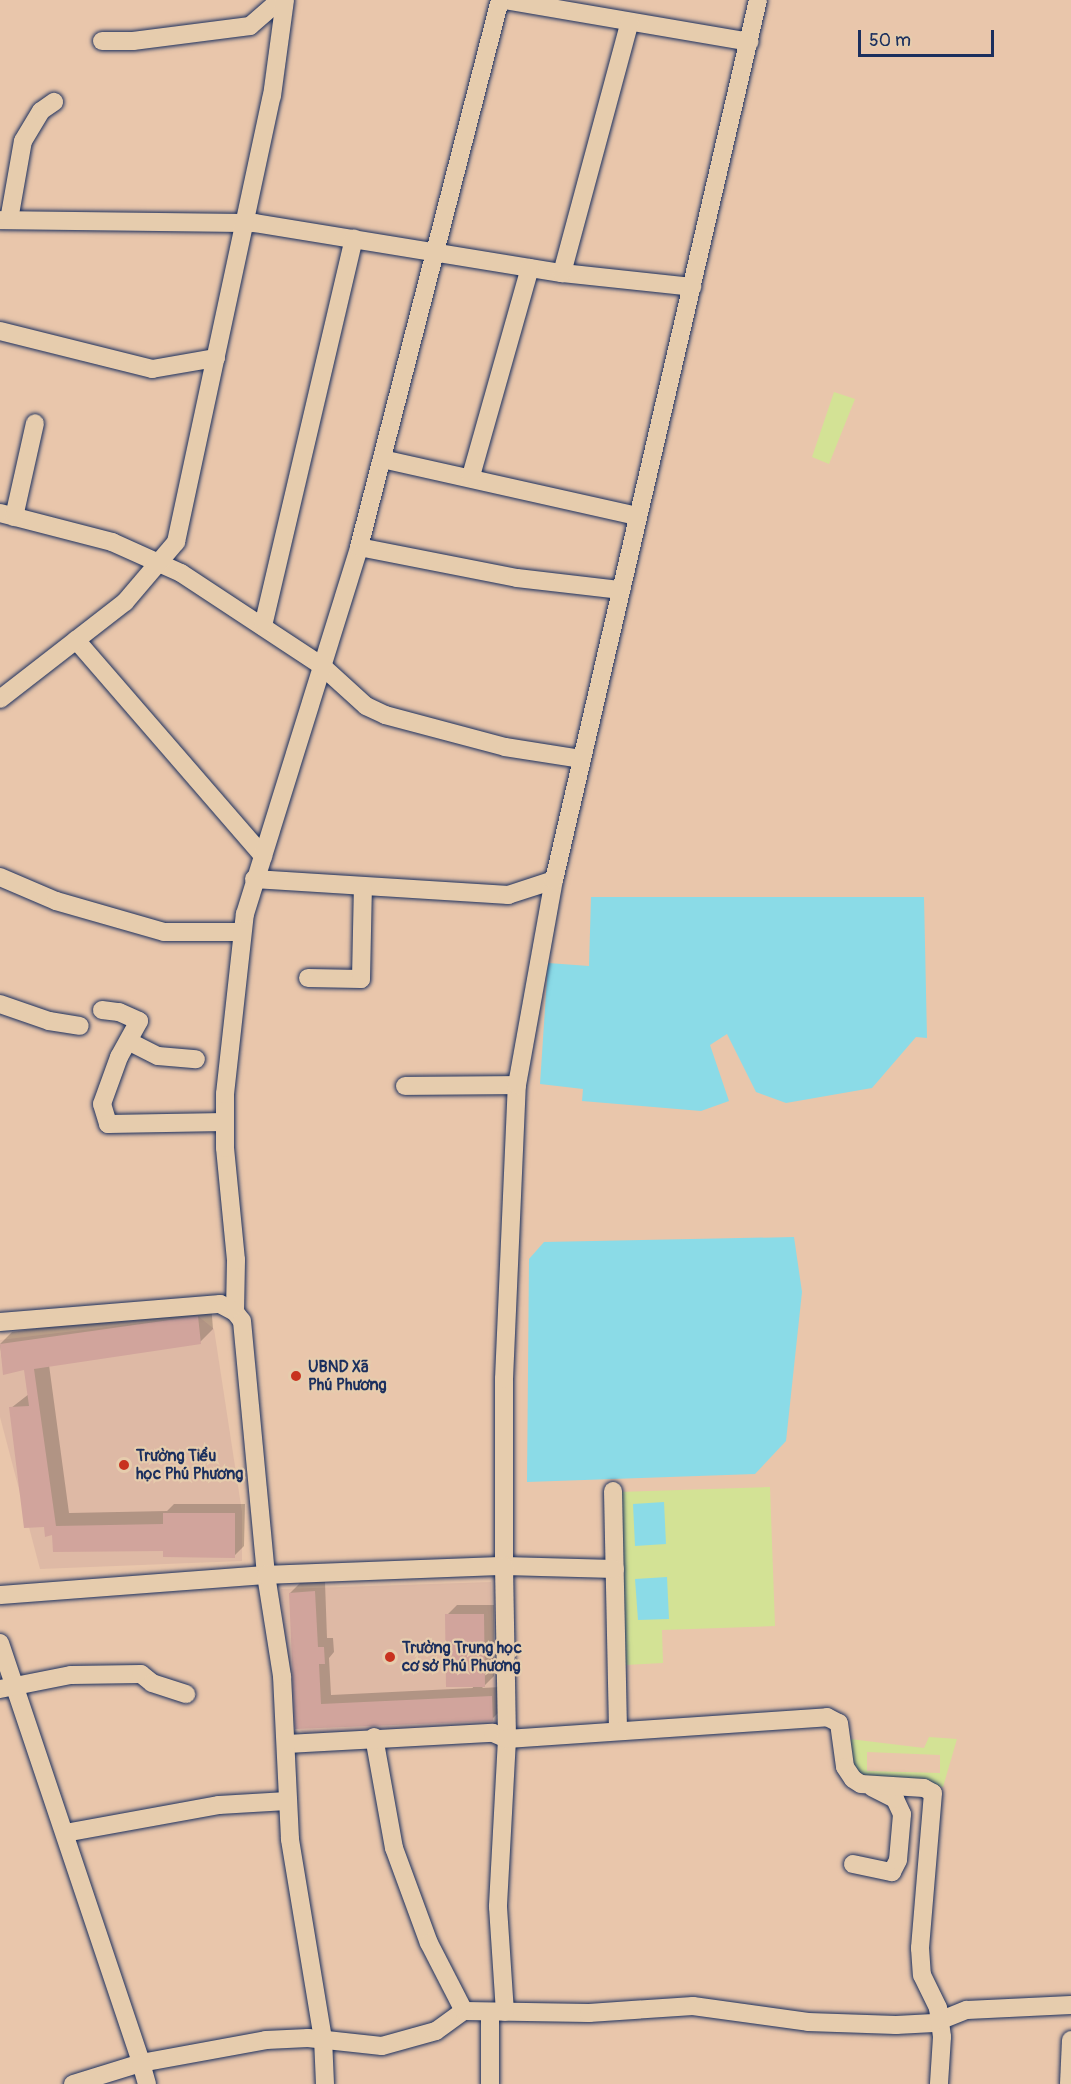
<!DOCTYPE html>
<meta charset="utf-8">
<style>
body{margin:0}
#map{position:relative;width:1071px;height:2084px;overflow:hidden;background:#e9c6ab;font-family:Pangolin,sans-serif}
div>[style]{position:absolute}
.built>*{inset:0;background:#deb9a5}
.green>*{inset:0;background:#d3e295}
.water>*{inset:0;background:#8bdbe7}
.shadow>*{inset:0;background:#0003}
.building>*{inset:0;background:#d1a49c}
.roads{filter:drop-shadow(0 0 2px #1b2f5e) drop-shadow(0 0 2px #1b2f5e)}
.street>*{height:18px;margin:-9px;padding:0 9px;transform-origin:9px;border-radius:9px;background:#e6ccad}
.dots>*{width:16px;height:16px;translate:-50% -50%;box-sizing:border-box;border:3px solid #e6ccad;border-radius:50%}
span{translate:-50% -50%;white-space:nowrap;text-align:center;line-height:1.15;-webkit-text-stroke:4.5px #e6ccad;paint-order:stroke}
.poi-label{font-size:16px;color:#1b2f5e;font-weight:700}
.left{translate:0 -50%;text-align:left}
.scale{position:absolute;left:858px;top:30px;width:136px;height:27px;box-sizing:border-box;border:3px solid #1b2f5e;border-top:0;padding-left:8px;font-size:18px;line-height:21px;white-space:nowrap;color:#1b2f5e;-webkit-text-stroke:4px #e6ccad;paint-order:stroke}
</style>
<div id="map">
<div class="built">
<i style="clip-path:polygon(198px 1316px,214px 1329px,242px 1512px,242px 1561px,40px 1569px,0 1417px,0 1340px)"></i>
<i style="clip-path:polygon(491px 1582px,496px 1725px,306px 1734px,291px 1725px,281px 1589px)"></i>
</div>
<div class="green">
<i style="clip-path:polygon(834px 392px,855px 399px,829px 464px,812px 457px)"></i>
<i style="clip-path:polygon(770px 1487px,775px 1626px,662px 1630px,663px 1663px,625px 1665px,618px 1492px)"></i>
<i style="clip-path:polygon(evenodd,929px 1737px,957px 1739px,943px 1787px,867px 1778px,853px 1769px,850px 1739px,924px 1748px,929px 1737px,867px 1752px,940px 1755px,940px 1773px,867px 1771px,867px 1752px)"></i>
</div>
<div class="water">
<i style="clip-path:polygon(591px 897px,924px 897px,927px 1038px,916px 1037px,872px 1088px,786px 1103px,756px 1092px,727px 1034px,710px 1045px,729px 1101px,701px 1111px,582px 1101px,583px 1089px,540px 1084px,548px 963px,589px 966px)"></i>
<i style="clip-path:polygon(794px 1237px,802px 1292px,786px 1441px,755px 1474px,527px 1482px,529px 1259px,544px 1242px)"></i>
<i style="clip-path:polygon(664px 1502px,666px 1544px,635px 1546px,633px 1504px)"></i>
<i style="clip-path:polygon(667px 1577px,669px 1619px,638px 1620px,635px 1579px)"></i>
</div>
<div class="shadow">
<i style="clip-path:polygon(211px 1303px,213px 1329px,200px 1342px,49px 1365px,69px 1513px,167px 1511px,174px 1504px,245px 1504px,244px 1546px,234px 1556px,54px 1534px,45px 1525px,11px 1408px,29px 1394px,26px 1369px,4px 1373px,0 1344px,12px 1332px)"></i>
<i style="clip-path:polygon(325px 1582px,327px 1638px,333px 1638px,334px 1652px,329px 1658px,331px 1695px,473px 1688px,447px 1615px,457px 1605px,494px 1605px,494px 1676px,482px 1688px,501px 1687px,502px 1709px,492px 1719px,297px 1728px,290px 1593px,300px 1583px)"></i>
</div>
<div class="building">
<i style="clip-path:polygon(198px 1316px,201px 1344px,34px 1369px,56px 1526px,163px 1524px,163px 1513px,235px 1513px,235px 1558px,163px 1557px,163px 1551px,53px 1552px,52px 1535px,45px 1537px,44px 1527px,24px 1528px,9px 1407px,29px 1406px,24px 1370px,3px 1375px,0 1344px)"></i>
<i style="clip-path:polygon(315px 1591px,318px 1647px,324px 1647px,325px 1664px,319px 1664px,321px 1704px,492px 1696px,493px 1721px,295px 1729px,289px 1593px)"></i>
<i style="clip-path:polygon(445px 1614px,484px 1614px,485px 1687px,446px 1687px)"></i>
</div>
<div class="roads">
<div class="street">
<i style="left:504px;top:0;width:249px;rotate:9.7deg"></i>
<i style="left:102px;top:41px;width:31px"></i>
<i style="left:133px;top:41px;width:118px;rotate:-7.3deg"></i>
<i style="left:250px;top:26px;width:40px;rotate:-41deg"></i>
<i style="left:0;top:220px;width:255px;rotate:0.7deg"></i>
<i style="left:255px;top:223px;width:311px;rotate:9.3deg"></i>
<i style="left:562px;top:273px;width:131px;rotate:6.1deg"></i>
<i style="left:9px;top:220px;width:80px;rotate:-80deg"></i>
<i style="left:23px;top:141px;width:35px;rotate:-59deg"></i>
<i style="left:41px;top:111px;width:16px;rotate:-35deg"></i>
<i style="left:562px;top:273px;width:258px;rotate:-74.9deg"></i>
<i style="left:0;top:331px;width:157px;rotate:14deg"></i>
<i style="left:152px;top:369px;width:65px;rotate:-9.8deg"></i>
<i style="left:382px;top:459px;width:262px;rotate:12.6deg"></i>
<i style="left:471px;top:476px;width:216px;rotate:-74.2deg"></i>
<i style="left:0;top:513px;width:116px;rotate:14.5deg"></i>
<i style="left:112px;top:542px;width:76px;rotate:24.2deg"></i>
<i style="left:181px;top:573px;width:169px;rotate:33.4deg"></i>
<i style="left:322px;top:666px;width:59px;rotate:42.3deg"></i>
<i style="left:366px;top:706px;width:21px;rotate:25deg"></i>
<i style="left:385px;top:715px;width:124px;rotate:14.9deg"></i>
<i style="left:505px;top:747px;width:78px;rotate:8.9deg"></i>
<i style="left:14px;top:517px;width:96px;rotate:-77.4deg"></i>
<i style="left:359px;top:547px;width:161px;rotate:11.1deg"></i>
<i style="left:517px;top:578px;width:105px;rotate:6.6deg"></i>
<i style="left:263px;top:626px;width:398px;rotate:-76.8deg"></i>
<i style="left:76px;top:640px;width:286px;rotate:49.1deg"></i>
<i style="left:0;top:699px;width:158px;rotate:-37.8deg"></i>
<i style="left:125px;top:602px;width:79px;rotate:-49.6deg"></i>
<i style="left:176px;top:542px;width:456px;rotate:-77.9deg"></i>
<i style="left:272px;top:96px;width:97px;rotate:-82.3deg"></i>
<i style="left:0;top:877px;width:61px;rotate:23.2deg"></i>
<i style="left:56px;top:901px;width:112px;rotate:16deg"></i>
<i style="left:164px;top:932px;width:77px"></i>
<i style="left:254px;top:879px;width:255px;rotate:3.6deg"></i>
<i style="left:508px;top:895px;width:48px;rotate:-18.1deg"></i>
<i style="left:308px;top:978px;width:53px;rotate:1.1deg"></i>
<i style="left:361px;top:979px;width:92px;rotate:-88.8deg"></i>
<i style="left:0;top:1004px;width:52px;rotate:19.1deg"></i>
<i style="left:49px;top:1021px;width:31px;rotate:9deg"></i>
<i style="left:102px;top:1010px;width:17px;rotate:7deg"></i>
<i style="left:119px;top:1012px;width:22px;rotate:24deg"></i>
<i style="left:139px;top:1021px;width:41px;rotate:119.1deg"></i>
<i style="left:119px;top:1057px;width:50px;rotate:109.9deg"></i>
<i style="left:102px;top:1104px;width:21px;rotate:73deg"></i>
<i style="left:108px;top:1124px;width:117px;rotate:-1deg"></i>
<i style="left:130px;top:1042px;width:31px;rotate:27deg"></i>
<i style="left:158px;top:1056px;width:38px;rotate:5deg"></i>
<i style="left:405px;top:1086px;width:112px;rotate:-0.5deg"></i>
<i style="left:235px;top:1312px;width:52px;rotate:-88.9deg"></i>
<i style="left:236px;top:1260px;width:113px;rotate:-95.6deg"></i>
<i style="left:225px;top:1148px;width:54px;rotate:-90deg"></i>
<i style="left:225px;top:1094px;width:181px;rotate:-83.7deg"></i>
<i style="left:245px;top:914px;width:384px;rotate:-72.7deg"></i>
<i style="left:359px;top:547px;width:565px;rotate:-75.55deg"></i>
<i style="left:0;top:1322px;width:221px;rotate:-4.7deg"></i>
<i style="left:220px;top:1304px;width:17px;rotate:28deg"></i>
<i style="left:235px;top:1312px;width:11px;rotate:52deg"></i>
<i style="left:242px;top:1321px;width:255px;rotate:84.6deg"></i>
<i style="left:266px;top:1575px;width:267px;rotate:175.7deg"></i>
<i style="left:613px;top:1491px;width:239px;rotate:88.8deg"></i>
<i style="left:615px;top:1569px;width:111px;rotate:-178.5deg"></i>
<i style="left:504px;top:1566px;width:187px;rotate:-90deg"></i>
<i style="left:504px;top:1379px;width:294px;rotate:-87.5deg"></i>
<i style="left:517px;top:1085px;width:208px;rotate:-79.8deg"></i>
<i style="left:554px;top:880px;width:903px;rotate:-76.95deg"></i>
<i style="left:0;top:1643px;width:443px;rotate:71.4deg"></i>
<i style="left:141px;top:2063px;width:127px;rotate:-10.4deg"></i>
<i style="left:266px;top:2040px;width:42px;rotate:-2.7deg"></i>
<i style="left:308px;top:2038px;width:74px;rotate:6.2deg"></i>
<i style="left:382px;top:2046px;width:56px;rotate:-15.5deg"></i>
<i style="left:436px;top:2031px;width:34px;rotate:-36deg"></i>
<i style="left:464px;top:2011px;width:125px;rotate:0.9deg"></i>
<i style="left:589px;top:2013px;width:104px;rotate:-3.9deg"></i>
<i style="left:693px;top:2006px;width:116px;rotate:7.9deg"></i>
<i style="left:808px;top:2022px;width:88px;rotate:2deg"></i>
<i style="left:896px;top:2025px;width:38px;rotate:-3deg"></i>
<i style="left:934px;top:2023px;width:35px;rotate:-22deg"></i>
<i style="left:967px;top:2010px;width:104px;rotate:-2.8deg"></i>
<i style="left:0;top:1689px;width:72px;rotate:-11.2deg"></i>
<i style="left:71px;top:1675px;width:70px;rotate:-0.8deg"></i>
<i style="left:141px;top:1674px;width:14px;rotate:39deg"></i>
<i style="left:152px;top:1683px;width:36px;rotate:18deg"></i>
<i style="left:374px;top:1737px;width:113px;rotate:79.8deg"></i>
<i style="left:394px;top:1848px;width:101px;rotate:69.8deg"></i>
<i style="left:429px;top:1943px;width:76px;rotate:62.8deg"></i>
<i style="left:287px;top:1744px;width:206px;rotate:-3.1deg"></i>
<i style="left:493px;top:1733px;width:15px;rotate:23deg"></i>
<i style="left:507px;top:1739px;width:168px;rotate:93.1deg"></i>
<i style="left:498px;top:1907px;width:105px;rotate:86.2deg"></i>
<i style="left:65px;top:1833px;width:157px;rotate:-10.3deg"></i>
<i style="left:219px;top:1805px;width:68px;rotate:-3.4deg"></i>
<i style="left:853px;top:1864px;width:40px;rotate:12deg"></i>
<i style="left:892px;top:1872px;width:13px;rotate:-63deg"></i>
<i style="left:898px;top:1860px;width:46px;rotate:-85deg"></i>
<i style="left:902px;top:1814px;width:17px;rotate:-115deg"></i>
<i style="left:895px;top:1799px;width:25px;rotate:-153deg"></i>
<i style="left:73px;top:2084px;width:71px;rotate:-17.2deg"></i>
<i style="left:141px;top:2063px;width:22px;rotate:74deg"></i>
<i style="left:325px;top:2084px;width:45px;rotate:-92.5deg"></i>
<i style="left:323px;top:2039px;width:203px;rotate:-99.4deg"></i>
<i style="left:290px;top:1839px;width:163px;rotate:-92.8deg"></i>
<i style="left:282px;top:1676px;width:102px;rotate:-99deg"></i>
<i style="left:266px;top:1575px;width:238px;rotate:-2.2deg"></i>
<i style="left:504px;top:1566px;width:173px;rotate:89deg"></i>
<i style="left:507px;top:1739px;width:321px;rotate:-3.9deg"></i>
<i style="left:827px;top:1717px;width:13px;rotate:27deg"></i>
<i style="left:839px;top:1723px;width:44px;rotate:82.2deg"></i>
<i style="left:845px;top:1767px;width:14px;rotate:56deg"></i>
<i style="left:853px;top:1779px;width:9px;rotate:32deg"></i>
<i style="left:861px;top:1784px;width:63px;rotate:3.6deg"></i>
<i style="left:924px;top:1788px;width:10px;rotate:29deg"></i>
<i style="left:933px;top:1793px;width:156px;rotate:94.8deg"></i>
<i style="left:920px;top:1948px;width:27px;rotate:86deg"></i>
<i style="left:922px;top:1975px;width:37px;rotate:64deg"></i>
<i style="left:938px;top:2008px;width:29px;rotate:82deg"></i>
<i style="left:942px;top:2037px;width:47px;rotate:93.7deg"></i>
<i style="left:490px;top:2084px;width:72px;rotate:-90deg"></i>
<i style="left:1069px;top:2084px;width:44px;rotate:-87.4deg"></i>
</div>
</div>
<div class="dots">
<i style="left:296px;top:1376px;background:#c8321e"></i>
<i style="left:124px;top:1465px;background:#c8321e"></i>
<i style="left:390px;top:1657px;background:#c8321e"></i>
</div>
<div class="poi-label">
<span class="left" style="left:308px;top:1376px">UBND Xã<br>Phú Phương</span>
<span class="left" style="left:136px;top:1465px">Trường Tiểu<br>học Phú Phương</span>
<span class="left" style="left:402px;top:1657px">Trường Trung học<br>cơ sở Phú Phương</span>
</div>
<div class="scale">50 m</div>
</div>
